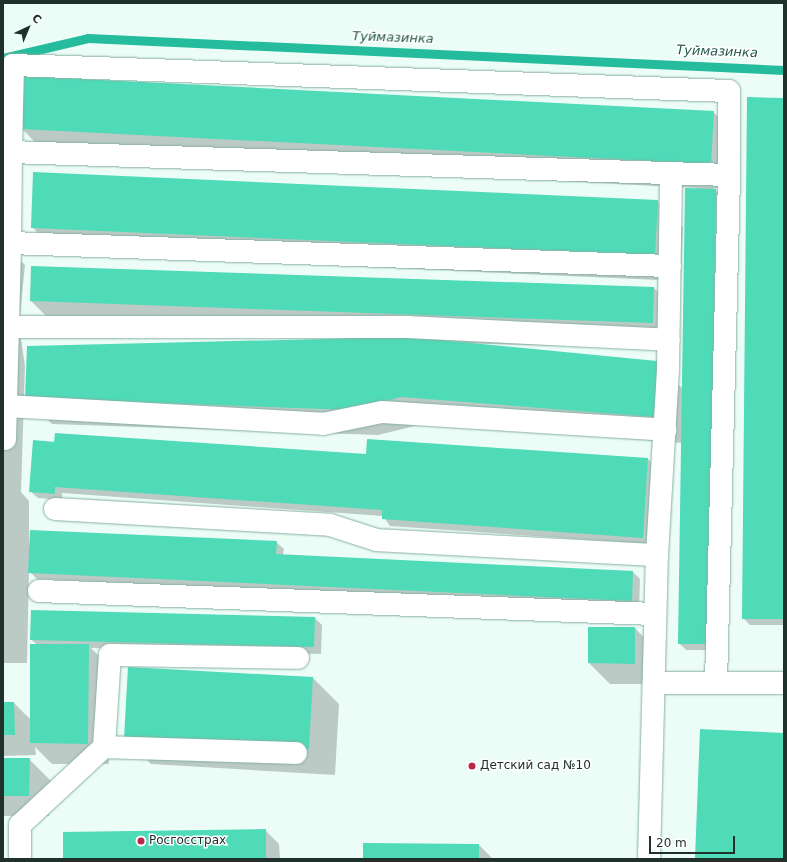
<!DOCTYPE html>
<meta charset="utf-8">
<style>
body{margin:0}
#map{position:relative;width:787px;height:862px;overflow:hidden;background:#ecfdf7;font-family:"DejaVu Sans",sans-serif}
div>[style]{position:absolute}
.shadow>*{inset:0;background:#0003}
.stream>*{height:9px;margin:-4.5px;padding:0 4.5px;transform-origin:4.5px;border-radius:4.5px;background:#24bc9c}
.building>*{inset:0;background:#4fdab8}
.roads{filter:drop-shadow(0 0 1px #86b0a3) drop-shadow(0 0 1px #86b0a3)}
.minor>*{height:22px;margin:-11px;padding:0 11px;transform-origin:11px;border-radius:11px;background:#fff}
.dots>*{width:11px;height:11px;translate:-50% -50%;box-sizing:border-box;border:2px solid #fff;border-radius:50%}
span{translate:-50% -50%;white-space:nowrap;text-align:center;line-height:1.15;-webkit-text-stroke:3px #fff;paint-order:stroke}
.poi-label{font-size:12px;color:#20312c}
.left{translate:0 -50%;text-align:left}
.water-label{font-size:13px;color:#21594b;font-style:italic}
.frame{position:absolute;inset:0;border:4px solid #20312c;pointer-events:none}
.north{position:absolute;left:8px;top:8px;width:40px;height:40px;-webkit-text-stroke:3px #fff;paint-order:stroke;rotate:44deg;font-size:11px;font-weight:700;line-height:16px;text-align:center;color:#20312c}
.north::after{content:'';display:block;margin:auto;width:14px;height:18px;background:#20312c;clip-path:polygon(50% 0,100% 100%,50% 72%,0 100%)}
.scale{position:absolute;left:649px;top:836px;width:86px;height:18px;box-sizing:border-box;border:2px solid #20312c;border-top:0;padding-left:5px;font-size:12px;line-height:14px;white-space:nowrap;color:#20312c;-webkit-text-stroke:3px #fff;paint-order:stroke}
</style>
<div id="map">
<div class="shadow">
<i style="clip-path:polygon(3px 3px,4px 4px,3px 43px)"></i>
<i style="clip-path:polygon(784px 99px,784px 625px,750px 625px,743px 618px)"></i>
<i style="clip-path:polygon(3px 102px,713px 112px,740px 138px,737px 190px,714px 188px,722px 197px,716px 650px,686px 650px,679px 643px,682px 443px,427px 423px,378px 435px,52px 424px,26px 398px,357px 339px,57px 327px,31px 301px,654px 288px,680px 314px,679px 349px,457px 343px,656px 362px,683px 389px,697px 188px,48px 155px,22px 129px)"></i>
<i style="clip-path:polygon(657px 201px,683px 227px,681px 281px,58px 253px,32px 227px)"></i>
<i style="clip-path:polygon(3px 244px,25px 265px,19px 325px,25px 366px,21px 492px,29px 501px,29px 545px,276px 542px,284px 549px,283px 555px,633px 572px,640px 579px,639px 608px,37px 579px,29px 571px,27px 663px,3px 663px)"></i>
<i style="clip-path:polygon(34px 441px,367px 455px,648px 459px,655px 466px,650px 544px,390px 526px,383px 516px,62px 493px,62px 500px,38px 498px,30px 491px)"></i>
<i style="clip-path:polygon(315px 618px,322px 625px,321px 654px,91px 648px,109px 666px,109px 764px,52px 764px,35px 747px,36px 755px,3px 756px,3px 703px,14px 703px,31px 720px,37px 645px,31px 639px)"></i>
<i style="clip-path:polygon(635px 628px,655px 649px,655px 684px,610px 684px,589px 663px)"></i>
<i style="clip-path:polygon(313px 678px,339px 704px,335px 775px,151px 764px,125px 738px)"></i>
<i style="clip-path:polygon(3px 759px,29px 759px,50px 780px,49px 816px,3px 816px)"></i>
<i style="clip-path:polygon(265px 830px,279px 844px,280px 859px,64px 859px)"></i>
<i style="clip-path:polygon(479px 845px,493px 859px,364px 859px)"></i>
</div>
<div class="stream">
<i style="left:3px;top:58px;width:87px;rotate:-13.2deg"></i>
<i style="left:88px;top:38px;width:697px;rotate:2.63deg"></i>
</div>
<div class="building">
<i style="clip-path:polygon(24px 76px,714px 111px,711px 164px,21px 129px)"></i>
<i style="clip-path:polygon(747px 97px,784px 98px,784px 619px,742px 619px)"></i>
<i style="clip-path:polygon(33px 172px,658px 200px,655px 255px,31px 228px)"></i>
<i style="clip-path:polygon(685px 188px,716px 189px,709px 644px,678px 644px)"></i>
<i style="clip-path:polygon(31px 266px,654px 287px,653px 323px,30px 301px)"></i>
<i style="clip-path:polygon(409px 337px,657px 361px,655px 417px,401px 397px,351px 410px,25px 398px,27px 346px)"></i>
<i style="clip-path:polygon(55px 433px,366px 454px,367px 439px,648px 458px,643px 538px,382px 519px,382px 510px,55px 487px,55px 494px,29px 492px,33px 440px,54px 442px)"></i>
<i style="clip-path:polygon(30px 530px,277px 541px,276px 554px,633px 571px,632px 601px,28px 573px)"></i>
<i style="clip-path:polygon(31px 610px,315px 617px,314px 647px,30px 640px)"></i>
<i style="clip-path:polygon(588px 627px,635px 627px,635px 664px,588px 663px)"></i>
<i style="clip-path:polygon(30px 644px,89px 644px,88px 744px,30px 743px)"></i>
<i style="clip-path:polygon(128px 667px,313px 677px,309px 749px,124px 739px)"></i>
<i style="clip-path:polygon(3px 702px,14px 702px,15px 735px,3px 735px)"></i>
<i style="clip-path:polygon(700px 729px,784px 733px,784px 859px,695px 859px)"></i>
<i style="clip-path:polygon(3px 758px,30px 758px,29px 796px,3px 796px)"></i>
<i style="clip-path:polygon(266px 829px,266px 859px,63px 859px,63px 832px)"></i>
<i style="clip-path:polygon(363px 843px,479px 844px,479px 859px,363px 859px)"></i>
</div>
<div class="roads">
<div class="minor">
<i style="left:13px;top:65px;width:716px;rotate:2.08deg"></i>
<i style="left:729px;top:91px;width:84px;rotate:90deg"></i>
<i style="left:729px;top:175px;width:718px;rotate:-178.17deg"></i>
<i style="left:11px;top:152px;width:87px;rotate:-88.7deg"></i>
<i style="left:11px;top:152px;width:91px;rotate:90.6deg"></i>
<i style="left:10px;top:243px;width:660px;rotate:2deg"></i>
<i style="left:8px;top:327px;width:399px"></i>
<i style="left:407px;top:327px;width:262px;rotate:2.8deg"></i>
<i style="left:6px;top:406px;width:318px;rotate:3.2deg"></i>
<i style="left:323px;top:424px;width:60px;rotate:-11.5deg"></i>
<i style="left:382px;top:412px;width:284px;rotate:3.6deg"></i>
<i style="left:5px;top:439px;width:196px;rotate:-88.5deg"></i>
<i style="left:55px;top:509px;width:275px;rotate:3.3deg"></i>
<i style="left:330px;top:525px;width:49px;rotate:17.7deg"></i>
<i style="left:377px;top:540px;width:280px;rotate:3.1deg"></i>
<i style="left:39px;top:591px;width:616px;rotate:2.14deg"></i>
<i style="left:654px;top:683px;width:130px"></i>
<i style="left:716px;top:683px;width:508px;rotate:-88.53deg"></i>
<i style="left:104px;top:747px;width:92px;rotate:-86.3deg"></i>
<i style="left:110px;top:655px;width:188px;rotate:0.9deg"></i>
<i style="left:20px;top:859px;width:34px;rotate:-90deg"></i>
<i style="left:20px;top:825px;width:115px;rotate:-42.9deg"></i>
<i style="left:104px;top:747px;width:192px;rotate:1.8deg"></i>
<i style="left:649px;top:859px;width:304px;rotate:-88.5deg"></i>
<i style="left:657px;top:555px;width:187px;rotate:-86.6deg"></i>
<i style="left:668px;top:368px;width:193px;rotate:-89.1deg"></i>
</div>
</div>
<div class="dots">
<i style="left:472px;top:766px;background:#b92747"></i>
<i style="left:141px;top:841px;background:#b92747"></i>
</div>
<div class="poi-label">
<span class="left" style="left:480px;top:766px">Детский сад №10</span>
<span class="left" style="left:149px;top:841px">Росгосстрах</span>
</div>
<div class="water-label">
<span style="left:393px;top:38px;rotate:2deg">Туймазинка</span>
<span style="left:717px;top:52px;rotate:2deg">Туймазинка</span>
</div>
<div class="frame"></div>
<div class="north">С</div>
<div class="scale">20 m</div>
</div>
